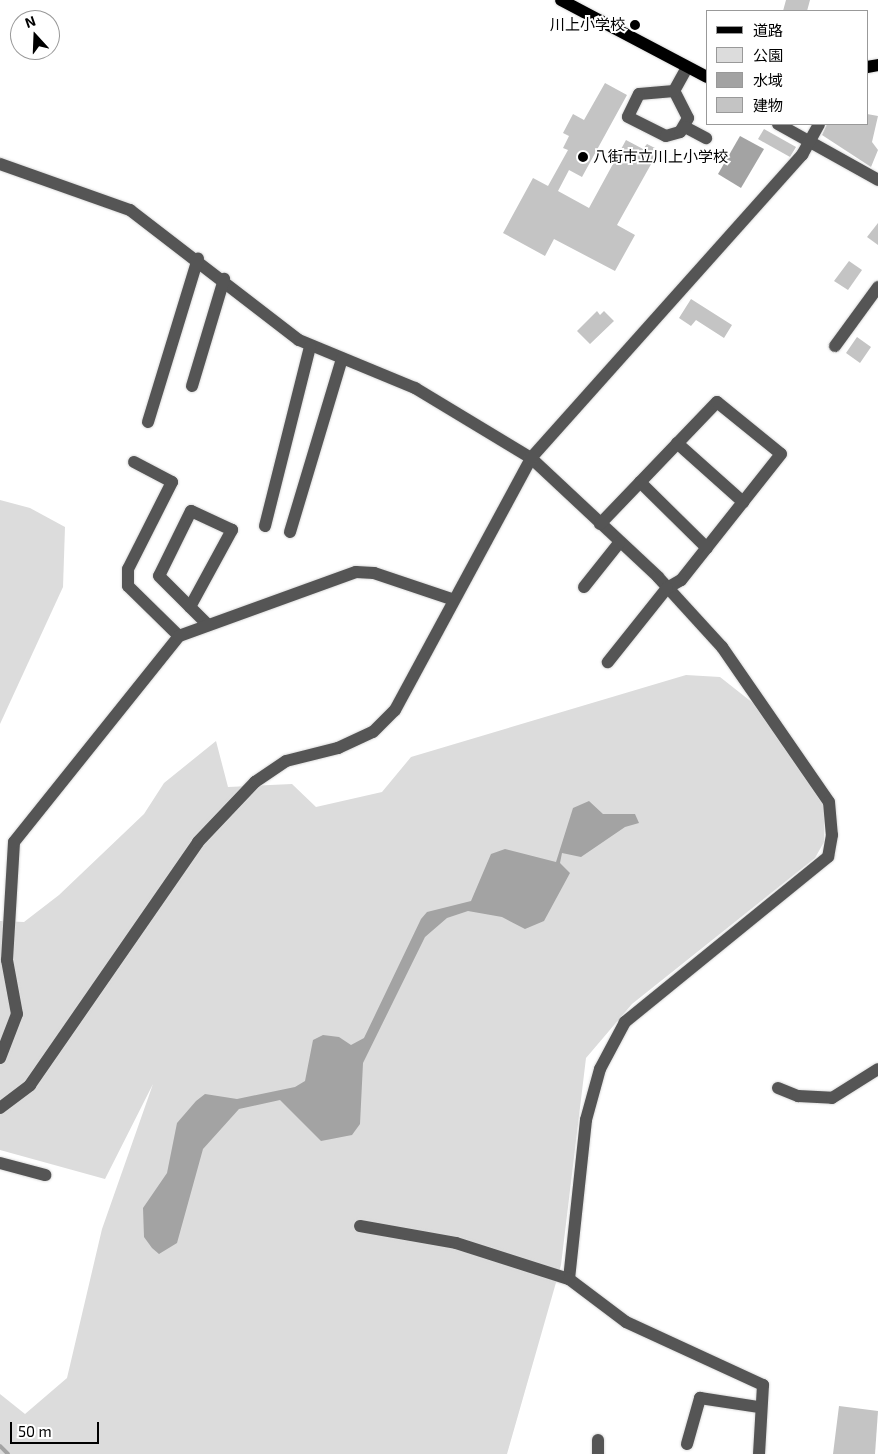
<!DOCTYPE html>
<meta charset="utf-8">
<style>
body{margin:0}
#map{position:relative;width:878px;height:1454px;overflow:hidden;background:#fff;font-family:"Exo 2","Noto Sans JP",sans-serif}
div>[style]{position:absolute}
.green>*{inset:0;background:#dcdcdc}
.water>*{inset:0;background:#a3a3a3}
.stream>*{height:4px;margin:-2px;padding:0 2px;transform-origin:2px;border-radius:2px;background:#a3a3a3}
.building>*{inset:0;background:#c4c4c4}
.roads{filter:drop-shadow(0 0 1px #dbdbdb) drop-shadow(0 0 1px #dbdbdb)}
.minor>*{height:12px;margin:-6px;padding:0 6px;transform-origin:6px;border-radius:6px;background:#555}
.major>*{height:12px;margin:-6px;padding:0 6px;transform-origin:6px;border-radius:6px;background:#000}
.dots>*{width:14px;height:14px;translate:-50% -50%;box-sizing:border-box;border:2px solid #fff;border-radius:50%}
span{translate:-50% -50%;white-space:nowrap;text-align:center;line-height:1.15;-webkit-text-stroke:4px #fff;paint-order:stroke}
.poi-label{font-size:15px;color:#000}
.right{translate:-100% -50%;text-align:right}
.left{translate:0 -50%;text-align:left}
.legend{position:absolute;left:706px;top:10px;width:162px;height:115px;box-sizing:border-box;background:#fff;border:1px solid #999;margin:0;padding:6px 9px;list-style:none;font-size:15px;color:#000}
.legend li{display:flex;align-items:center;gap:10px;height:25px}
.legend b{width:25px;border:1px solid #999}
.north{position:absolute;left:10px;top:10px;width:50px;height:50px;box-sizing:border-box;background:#fff;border:1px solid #999;border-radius:50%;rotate:340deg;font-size:14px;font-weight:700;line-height:20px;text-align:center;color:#000}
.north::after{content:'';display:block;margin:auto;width:18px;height:22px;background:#000;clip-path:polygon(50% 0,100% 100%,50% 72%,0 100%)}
.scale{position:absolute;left:10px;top:1422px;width:89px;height:22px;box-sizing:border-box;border:2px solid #000;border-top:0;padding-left:6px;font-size:15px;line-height:18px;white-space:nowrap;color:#000;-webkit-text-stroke:4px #fff;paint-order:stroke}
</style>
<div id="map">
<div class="green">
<i style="clip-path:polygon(0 500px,30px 508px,65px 527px,63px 587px,0 724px)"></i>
<i style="clip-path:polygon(686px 675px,720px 677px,758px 707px,824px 806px,824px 842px,815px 858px,632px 1004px,586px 1058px,561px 1265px,507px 1454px,0 1454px,0 1394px,25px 1414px,67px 1378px,102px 1229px,153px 1084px,105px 1179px,0 1150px,0 921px,24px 922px,59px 895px,144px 814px,164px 783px,216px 741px,228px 787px,292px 784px,316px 807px,382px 792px,411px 757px)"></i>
</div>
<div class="water">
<i style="clip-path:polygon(740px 136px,764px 149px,741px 188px,718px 174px)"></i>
<i style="clip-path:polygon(589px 801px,603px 814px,635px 814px,639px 823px,625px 827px,581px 857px,562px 853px,560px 863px,570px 873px,544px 921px,525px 929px,502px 917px,468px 911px,447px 918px,425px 937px,363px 1063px,360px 1124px,352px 1135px,321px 1141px,280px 1100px,239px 1109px,203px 1149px,177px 1243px,159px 1254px,152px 1248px,144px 1237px,143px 1208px,167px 1173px,177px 1123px,196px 1101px,205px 1094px,237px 1099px,295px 1087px,305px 1081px,313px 1040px,323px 1035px,339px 1037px,351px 1045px,364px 1038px,421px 919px,427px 912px,471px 901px,491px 854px,505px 849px,556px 862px,573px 808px)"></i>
</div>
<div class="stream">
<i style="left:0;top:1446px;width:11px;rotate:45deg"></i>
</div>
<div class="building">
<i style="clip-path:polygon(786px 0,810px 0,807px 11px,783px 11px)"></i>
<i style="clip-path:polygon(605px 83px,627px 95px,582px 177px,569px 170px,558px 191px,589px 208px,626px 140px,643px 149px,647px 144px,659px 150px,617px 225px,635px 235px,615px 271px,554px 239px,545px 256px,503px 233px,533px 178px,548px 186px,568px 150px,563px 148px,569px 136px,563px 133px,573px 114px,584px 120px)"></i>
<i style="clip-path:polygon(867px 114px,878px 116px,872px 142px,878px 150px,871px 167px,822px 135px,827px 124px,867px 125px)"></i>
<i style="clip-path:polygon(764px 129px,796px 147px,790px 157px,758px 139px)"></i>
<i style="clip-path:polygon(878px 223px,878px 245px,867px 237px)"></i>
<i style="clip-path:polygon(849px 261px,862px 270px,848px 290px,834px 281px)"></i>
<i style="clip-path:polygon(691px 299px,732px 325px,724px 338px,696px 320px,691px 326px,679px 318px)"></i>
<i style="clip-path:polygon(597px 311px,600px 315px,604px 311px,614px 321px,590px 344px,577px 331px)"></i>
<i style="clip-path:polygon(857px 337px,871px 347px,860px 363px,846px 353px)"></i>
<i style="clip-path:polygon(839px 1406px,878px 1411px,875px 1454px,833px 1454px)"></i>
</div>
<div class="roads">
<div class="minor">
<i style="left:674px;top:91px;width:35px;rotate:175deg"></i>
<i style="left:639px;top:94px;width:25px;rotate:116deg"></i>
<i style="left:628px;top:117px;width:42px;rotate:26.6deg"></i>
<i style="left:666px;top:136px;width:15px;rotate:-16deg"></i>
<i style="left:680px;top:132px;width:16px;rotate:-60deg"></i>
<i style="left:688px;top:118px;width:30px;rotate:-117deg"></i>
<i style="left:674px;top:91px;width:26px;rotate:-61deg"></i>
<i style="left:778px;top:124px;width:115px;rotate:29.2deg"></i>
<i style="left:685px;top:127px;width:24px;rotate:28deg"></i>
<i style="left:0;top:164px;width:138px;rotate:19.5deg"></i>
<i style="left:130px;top:210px;width:213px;rotate:37.6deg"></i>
<i style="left:299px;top:340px;width:126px;rotate:22.5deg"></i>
<i style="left:415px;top:388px;width:135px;rotate:31.1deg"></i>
<i style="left:531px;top:458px;width:174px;rotate:43.1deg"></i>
<i style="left:658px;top:577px;width:95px;rotate:47.6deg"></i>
<i style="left:722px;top:647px;width:188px;rotate:55.4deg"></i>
<i style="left:829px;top:802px;width:33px;rotate:85deg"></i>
<i style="left:832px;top:835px;width:22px;rotate:100deg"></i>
<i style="left:828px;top:857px;width:262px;rotate:140.9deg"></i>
<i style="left:625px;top:1022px;width:53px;rotate:118deg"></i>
<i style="left:600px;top:1069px;width:53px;rotate:105.4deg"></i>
<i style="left:586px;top:1120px;width:160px;rotate:96.1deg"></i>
<i style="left:835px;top:346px;width:73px;rotate:-53.9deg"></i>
<i style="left:192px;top:386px;width:112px;rotate:-73.3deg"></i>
<i style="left:148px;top:422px;width:171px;rotate:-73deg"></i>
<i style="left:677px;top:443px;width:89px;rotate:41.8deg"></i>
<i style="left:134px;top:462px;width:43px;rotate:27.8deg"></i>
<i style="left:172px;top:482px;width:97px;rotate:116.8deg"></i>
<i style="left:128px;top:569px;width:17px;rotate:90deg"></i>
<i style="left:128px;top:586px;width:71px;rotate:44.4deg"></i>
<i style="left:640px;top:482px;width:94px;rotate:44.6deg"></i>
<i style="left:600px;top:524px;width:169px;rotate:-46.2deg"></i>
<i style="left:717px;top:402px;width:82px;rotate:39.1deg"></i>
<i style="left:781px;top:454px;width:161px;rotate:128.4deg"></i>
<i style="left:681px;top:580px;width:16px;rotate:150deg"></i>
<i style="left:667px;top:588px;width:95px;rotate:128.6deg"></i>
<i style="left:265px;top:526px;width:185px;rotate:-75.9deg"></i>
<i style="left:290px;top:532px;width:181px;rotate:-73.3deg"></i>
<i style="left:584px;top:587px;width:56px;rotate:-51.5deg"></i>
<i style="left:190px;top:607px;width:88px;rotate:-61.4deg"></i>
<i style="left:232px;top:530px;width:45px;rotate:-155.1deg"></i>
<i style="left:191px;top:511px;width:72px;rotate:116.2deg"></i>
<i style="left:159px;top:576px;width:68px;rotate:45deg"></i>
<i style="left:0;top:1058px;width:47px;rotate:-68.9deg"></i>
<i style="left:17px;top:1014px;width:55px;rotate:-100.5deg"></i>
<i style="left:7px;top:960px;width:118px;rotate:-86.6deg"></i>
<i style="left:14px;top:842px;width:264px;rotate:-51.3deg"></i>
<i style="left:179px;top:636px;width:188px;rotate:-19.9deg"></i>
<i style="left:356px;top:572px;width:18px;rotate:3deg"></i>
<i style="left:374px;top:573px;width:84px;rotate:18.6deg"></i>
<i style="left:778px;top:1088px;width:22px;rotate:22deg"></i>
<i style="left:798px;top:1096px;width:34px;rotate:3deg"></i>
<i style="left:832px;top:1098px;width:54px;rotate:-32.2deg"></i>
<i style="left:0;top:1108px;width:38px;rotate:-37deg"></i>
<i style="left:30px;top:1085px;width:295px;rotate:-55.3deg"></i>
<i style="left:198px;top:842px;width:83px;rotate:-46.5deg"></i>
<i style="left:255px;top:782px;width:37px;rotate:-34deg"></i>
<i style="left:286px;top:761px;width:54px;rotate:-14deg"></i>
<i style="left:338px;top:748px;width:38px;rotate:-25deg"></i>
<i style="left:373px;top:732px;width:31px;rotate:-45deg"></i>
<i style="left:395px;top:710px;width:286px;rotate:-61.6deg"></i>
<i style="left:531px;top:458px;width:407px;rotate:-48.2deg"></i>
<i style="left:802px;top:155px;width:35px;rotate:-61deg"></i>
<i style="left:0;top:1163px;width:47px;rotate:14.9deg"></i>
<i style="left:360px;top:1226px;width:97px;rotate:10deg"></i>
<i style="left:456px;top:1243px;width:119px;rotate:17.7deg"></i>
<i style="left:569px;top:1279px;width:71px;rotate:37deg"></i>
<i style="left:626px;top:1322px;width:151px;rotate:24.7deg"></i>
<i style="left:763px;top:1385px;width:69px;rotate:93.3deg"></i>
<i style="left:687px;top:1444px;width:48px;rotate:-74.2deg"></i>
<i style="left:700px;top:1398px;width:60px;rotate:8.7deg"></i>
<i style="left:598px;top:1454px;width:14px;rotate:-90deg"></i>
</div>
<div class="major">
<i style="left:561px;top:0;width:165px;rotate:27.8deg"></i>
<i style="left:867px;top:67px;width:11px;rotate:-10deg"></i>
</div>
</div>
<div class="dots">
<i style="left:635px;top:25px;background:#000"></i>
<i style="left:583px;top:157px;background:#000"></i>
</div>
<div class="poi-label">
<span class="right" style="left:625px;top:25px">川上小学校</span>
<span class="left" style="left:593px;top:157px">八街市立川上小学校</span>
</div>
<ul class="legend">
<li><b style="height:6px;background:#000"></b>道路</li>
<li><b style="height:14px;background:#dcdcdc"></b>公園</li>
<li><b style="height:14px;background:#a3a3a3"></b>水域</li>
<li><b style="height:14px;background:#c4c4c4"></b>建物</li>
</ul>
<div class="north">N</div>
<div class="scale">50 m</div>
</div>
